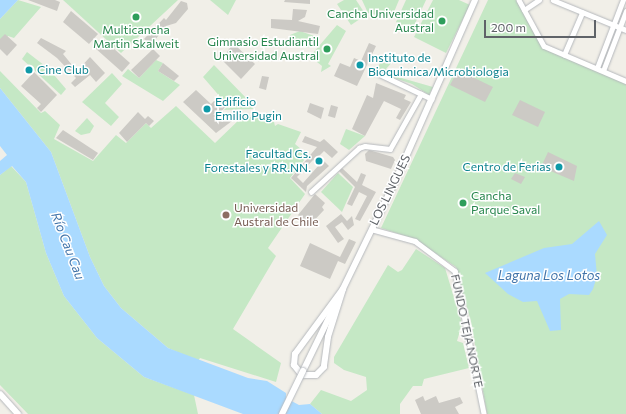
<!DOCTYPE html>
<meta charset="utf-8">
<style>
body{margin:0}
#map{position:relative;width:626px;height:414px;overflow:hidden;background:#f1efe8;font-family:Commissioner,sans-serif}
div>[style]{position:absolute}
.green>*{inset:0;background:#c5e8c5}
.water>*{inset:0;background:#aadaff}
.building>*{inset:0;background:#cccac5}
.roads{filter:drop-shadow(0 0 1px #b5b8bc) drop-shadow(0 0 1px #b5b8bc)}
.minor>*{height:4.5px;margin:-2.25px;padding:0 2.25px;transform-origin:2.25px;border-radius:2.25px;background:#fff}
.secondary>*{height:6px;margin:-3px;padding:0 3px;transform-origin:3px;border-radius:3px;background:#fff}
.bridges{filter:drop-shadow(0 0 1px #b6babf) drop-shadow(0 0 1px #b6babf)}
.secondary-bridge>*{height:6px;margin:-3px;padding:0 3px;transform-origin:3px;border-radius:3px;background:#fff}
.dots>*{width:11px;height:11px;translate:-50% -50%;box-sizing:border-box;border:2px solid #fff;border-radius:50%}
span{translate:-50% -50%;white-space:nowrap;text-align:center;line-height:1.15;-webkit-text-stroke:3px #fff;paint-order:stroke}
.leisure-label{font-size:12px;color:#27864d}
.right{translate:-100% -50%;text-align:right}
.left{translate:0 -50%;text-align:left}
.culture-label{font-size:12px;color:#0d838f}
.street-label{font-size:12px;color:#5f6368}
.education-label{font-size:12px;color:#785e54}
.water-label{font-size:13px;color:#4174aa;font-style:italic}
.scale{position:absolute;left:484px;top:20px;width:112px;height:18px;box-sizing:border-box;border:2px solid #5f6368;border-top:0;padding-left:5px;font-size:12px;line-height:14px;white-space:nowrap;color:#5f6368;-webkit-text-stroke:3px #fff;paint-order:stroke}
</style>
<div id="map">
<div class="green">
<i style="clip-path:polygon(18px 0,41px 7px,14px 38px,8px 36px,0 46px,0 19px)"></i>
<i style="clip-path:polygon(63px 0,178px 0,121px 53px)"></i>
<i style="clip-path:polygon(210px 0,236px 0,228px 15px)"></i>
<i style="clip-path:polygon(344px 0,356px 0,366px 15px,351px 25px,337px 4px)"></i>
<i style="clip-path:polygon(362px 0,399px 0,394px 12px,386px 17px,368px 13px)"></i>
<i style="clip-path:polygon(406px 0,426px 0,412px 30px,396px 22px)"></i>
<i style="clip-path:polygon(433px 0,459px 0,470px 5px,446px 53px,414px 37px)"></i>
<i style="clip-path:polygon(488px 0,516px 0,543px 48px,626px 83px,626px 414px,487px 414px,471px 322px,456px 267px,414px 239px,381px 228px)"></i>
<i style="clip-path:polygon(337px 25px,346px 31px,328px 64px,331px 66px,321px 72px,322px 66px,317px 62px,320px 58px,313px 53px)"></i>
<i style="clip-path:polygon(300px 31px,317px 37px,308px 48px,291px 39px,290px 35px)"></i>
<i style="clip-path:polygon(27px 52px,49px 69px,66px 89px,61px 95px,22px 59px)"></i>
<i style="clip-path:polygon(382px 56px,393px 61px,386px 69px,398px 77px,433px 87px,429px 95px,412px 84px,377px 72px)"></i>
<i style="clip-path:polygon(156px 60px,163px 63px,158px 71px,180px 85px,163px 101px,122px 76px,128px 69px,139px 78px)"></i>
<i style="clip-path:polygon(214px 65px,251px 103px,253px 109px,224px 110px,228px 106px,203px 77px)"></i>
<i style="clip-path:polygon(0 71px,41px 113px,45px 111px,60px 125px,54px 139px,93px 161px,116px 135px,126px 143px,146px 123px,151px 128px,176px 106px,215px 143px,242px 117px,260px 117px,274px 122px,275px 126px,278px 124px,301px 132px,295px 144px,308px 155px,290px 178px,305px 194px,268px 248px,276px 256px,233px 329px,281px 363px,276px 382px,200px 358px,198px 361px,168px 348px,121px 308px,104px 286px,90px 257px,51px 152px,0 88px)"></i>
<i style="clip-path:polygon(112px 73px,122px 84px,105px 103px,119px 117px,111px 126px,82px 102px)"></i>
<i style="clip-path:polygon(87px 118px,94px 126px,90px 133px,81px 135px,75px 131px)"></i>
<i style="clip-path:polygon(346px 129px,365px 136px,349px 150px,340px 144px)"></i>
<i style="clip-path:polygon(11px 166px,26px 182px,46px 253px,64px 296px,97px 338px,144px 377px,194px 395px,198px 414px,28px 414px,0 385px,0 175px)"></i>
<i style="clip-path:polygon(338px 173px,353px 187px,342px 212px,321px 192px)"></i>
<i style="clip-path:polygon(416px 249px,445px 268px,462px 324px,457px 341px,463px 343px,469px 368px,424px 379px,422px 386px,413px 386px,400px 404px,400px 414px,322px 414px,310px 404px,321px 390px,351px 401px,367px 390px,366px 377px,344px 370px,334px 363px,334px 357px,388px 265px,398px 272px,402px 270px)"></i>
</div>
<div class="water">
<i style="clip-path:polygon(0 0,18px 0,0 19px)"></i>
<i style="clip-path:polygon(0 88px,51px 152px,90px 257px,104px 286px,121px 308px,168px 348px,248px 378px,267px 381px,286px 393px,286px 398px,299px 405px,310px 404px,322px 414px,243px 414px,144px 377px,97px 338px,64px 296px,46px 253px,26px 182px,12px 166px,0 175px,0 161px,7px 155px,0 146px)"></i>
<i style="clip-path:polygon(599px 221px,607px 235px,595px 254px,597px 276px,593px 289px,589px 295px,569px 294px,560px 299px,561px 330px,550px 331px,537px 301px,523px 302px,508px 294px,485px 273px,544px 248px,572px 244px)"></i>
</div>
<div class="building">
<i style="clip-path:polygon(28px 0,55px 0,60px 2px,57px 11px)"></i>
<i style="clip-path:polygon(285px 0,310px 0,310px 4px,284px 2px)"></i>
<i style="clip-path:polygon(181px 1px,187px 3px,188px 9px,176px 23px,166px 26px,151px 45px,144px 39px,164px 18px,166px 20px)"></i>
<i style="clip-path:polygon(293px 9px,307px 10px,305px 17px,298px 21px,320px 26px,318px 34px,271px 28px,271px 19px,292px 20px)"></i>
<i style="clip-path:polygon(71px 11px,98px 34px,89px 44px,63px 22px)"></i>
<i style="clip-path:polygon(5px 34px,17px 45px,7px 56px,0 49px,0 39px)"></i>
<i style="clip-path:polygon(41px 38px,66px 51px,63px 54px,77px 71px,90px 57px,105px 73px,96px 82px,90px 75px,75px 87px,71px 83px,76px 78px,57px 58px,37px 43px)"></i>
<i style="clip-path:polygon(103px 39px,130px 63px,122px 72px,95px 48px)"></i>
<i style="clip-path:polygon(233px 43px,255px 64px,241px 79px,222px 60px)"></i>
<i style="clip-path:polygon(369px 43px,376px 46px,357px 86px,334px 76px,340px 63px,350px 67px,354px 58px,361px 61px)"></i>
<i style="clip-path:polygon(153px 49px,160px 56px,139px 78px,131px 70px)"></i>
<i style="clip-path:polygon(163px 63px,179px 76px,174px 81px,158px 71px)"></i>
<i style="clip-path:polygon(458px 70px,493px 87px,485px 102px,450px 85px)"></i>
<i style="clip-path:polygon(34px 72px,57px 95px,41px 112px,37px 108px,41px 104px,21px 86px)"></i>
<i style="clip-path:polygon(262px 76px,269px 77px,266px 90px,259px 88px)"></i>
<i style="clip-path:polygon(376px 83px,406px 95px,404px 99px,411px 102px,400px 120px,396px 118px,401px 109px,384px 101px,365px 136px,352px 129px,367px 95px,373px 98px)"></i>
<i style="clip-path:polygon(196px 90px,211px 104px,218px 97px,226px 106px,220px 113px,232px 121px,216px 133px,183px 102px)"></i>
<i style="clip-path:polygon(520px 100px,545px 112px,538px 127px,512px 115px)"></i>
<i style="clip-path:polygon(310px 103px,324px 108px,321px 119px,307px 112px)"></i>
<i style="clip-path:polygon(331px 105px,338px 107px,335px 118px,328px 116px)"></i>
<i style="clip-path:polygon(138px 112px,145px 119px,148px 116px,154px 121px,149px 126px,146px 123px,127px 142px,119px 133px)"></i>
<i style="clip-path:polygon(63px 130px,98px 153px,93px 160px,56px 138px)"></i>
<i style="clip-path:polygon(evenodd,305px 136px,320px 142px,324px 139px,338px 152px,332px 158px,324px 151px,319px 156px,329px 166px,307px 186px,306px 192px,291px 178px,317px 147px,302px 142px,305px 136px,313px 160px,319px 165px,303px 183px,297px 177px,313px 160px)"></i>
<i style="clip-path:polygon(369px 150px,393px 157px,395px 160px,391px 169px,366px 161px,365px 154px)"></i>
<i style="clip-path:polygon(548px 152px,577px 166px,574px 181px,541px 167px)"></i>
<i style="clip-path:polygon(342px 168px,357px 182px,361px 173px,366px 175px,362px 185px,376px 192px,360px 221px,355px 219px,367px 196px,359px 192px,352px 206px,347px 204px,355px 187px,339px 171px)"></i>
<i style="clip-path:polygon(515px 173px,525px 177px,521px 184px,511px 179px)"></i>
<i style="clip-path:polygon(315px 194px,325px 203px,322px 207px,324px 210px,309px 226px,298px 215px)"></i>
<i style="clip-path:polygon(341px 214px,347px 221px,352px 216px,354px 225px,348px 230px,342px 222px,335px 227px,344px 239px,338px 243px,326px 226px)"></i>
<i style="clip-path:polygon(349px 239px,356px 242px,345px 264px,338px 261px,330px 279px,300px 266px,310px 243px,340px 257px)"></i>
<i style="clip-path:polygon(423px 396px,425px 401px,436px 396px,439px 403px,460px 397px,463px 403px,455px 407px,459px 414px,421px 414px,415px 400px)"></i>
</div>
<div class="roads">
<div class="minor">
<i style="left:519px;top:0;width:52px;rotate:61.5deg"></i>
<i style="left:544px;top:46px;width:89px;rotate:23.1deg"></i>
<i style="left:553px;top:0;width:79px;rotate:22.3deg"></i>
<i style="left:524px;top:10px;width:18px;rotate:-34deg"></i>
<i style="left:564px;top:55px;width:46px;rotate:-66.8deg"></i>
<i style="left:597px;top:68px;width:73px;rotate:-69.1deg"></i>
<i style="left:373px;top:71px;width:65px;rotate:25.4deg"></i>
<i style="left:603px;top:71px;width:64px;rotate:-69deg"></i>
<i style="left:311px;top:192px;width:65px;rotate:-42.5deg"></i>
<i style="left:359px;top:148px;width:6px;rotate:-18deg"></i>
<i style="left:365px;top:146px;width:25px;rotate:7deg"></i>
<i style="left:390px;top:149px;width:63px;rotate:-60.6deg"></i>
<i style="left:371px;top:229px;width:46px;rotate:15.3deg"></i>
<i style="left:415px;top:241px;width:50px;rotate:36.9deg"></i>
<i style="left:455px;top:271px;width:146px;rotate:78.5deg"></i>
</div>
<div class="secondary">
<i style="left:343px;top:289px;width:50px;rotate:107.4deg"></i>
<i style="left:328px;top:337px;width:30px;rotate:98deg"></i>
<i style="left:324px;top:367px;width:11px;rotate:135deg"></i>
<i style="left:316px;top:375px;width:14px;rotate:180deg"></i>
<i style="left:302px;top:375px;width:13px;rotate:-129deg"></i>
<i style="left:294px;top:365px;width:11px;rotate:-85deg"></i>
<i style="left:295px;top:354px;width:81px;rotate:-53.6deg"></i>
<i style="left:303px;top:371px;width:216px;rotate:-64.1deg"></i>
<i style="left:397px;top:177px;width:193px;rotate:-66.2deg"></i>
<i style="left:0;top:394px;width:27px;rotate:48deg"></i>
</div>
</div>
<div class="bridges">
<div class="secondary-bridge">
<i style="left:282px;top:414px;width:48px;rotate:-64deg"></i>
</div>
</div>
<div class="dots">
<i style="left:136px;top:17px;background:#2e9e5b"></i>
<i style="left:442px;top:21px;background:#2e9e5b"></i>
<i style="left:327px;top:49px;background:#2e9e5b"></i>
<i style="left:360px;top:65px;background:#0f9aa8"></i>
<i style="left:29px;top:70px;background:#0f9aa8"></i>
<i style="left:207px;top:109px;background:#0f9aa8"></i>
<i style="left:319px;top:161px;background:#0f9aa8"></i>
<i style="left:559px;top:167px;background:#0f9aa8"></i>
<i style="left:463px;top:203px;background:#2e9e5b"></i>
<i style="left:226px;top:215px;background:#8d6e63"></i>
</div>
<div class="leisure-label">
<span class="right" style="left:434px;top:21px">Cancha Universidad<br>Austral</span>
<span style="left:136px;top:37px">Multicancha<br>Martin Skalweit</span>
<span class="right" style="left:319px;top:49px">Gimnasio Estudiantil<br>Universidad Austral</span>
<span class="left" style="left:471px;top:203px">Cancha<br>Parque Saval</span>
</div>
<div class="culture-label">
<span class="left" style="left:368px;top:65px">Instituto de<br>Bioquimica/Microbiologia</span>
<span class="left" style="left:37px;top:70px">Cine Club</span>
<span class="left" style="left:215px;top:109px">Edificio<br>Emilio Pugin</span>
<span class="right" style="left:311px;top:161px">Facultad Cs.<br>Forestales y RR.NN.</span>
<span class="right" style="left:551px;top:167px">Centro de Ferias</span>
</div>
<div class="street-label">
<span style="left:390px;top:190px;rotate:-64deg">LOS LINGUES</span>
<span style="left:467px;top:331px;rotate:78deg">FUNDO TEJA NORTE</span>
</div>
<div class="education-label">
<span class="left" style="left:234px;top:215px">Universidad<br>Austral de Chile</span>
</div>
<div class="water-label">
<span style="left:68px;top:246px;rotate:69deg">Río Cau Cau</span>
<span style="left:549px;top:275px">Laguna Los Lotos</span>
</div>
<div class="scale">200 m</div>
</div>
